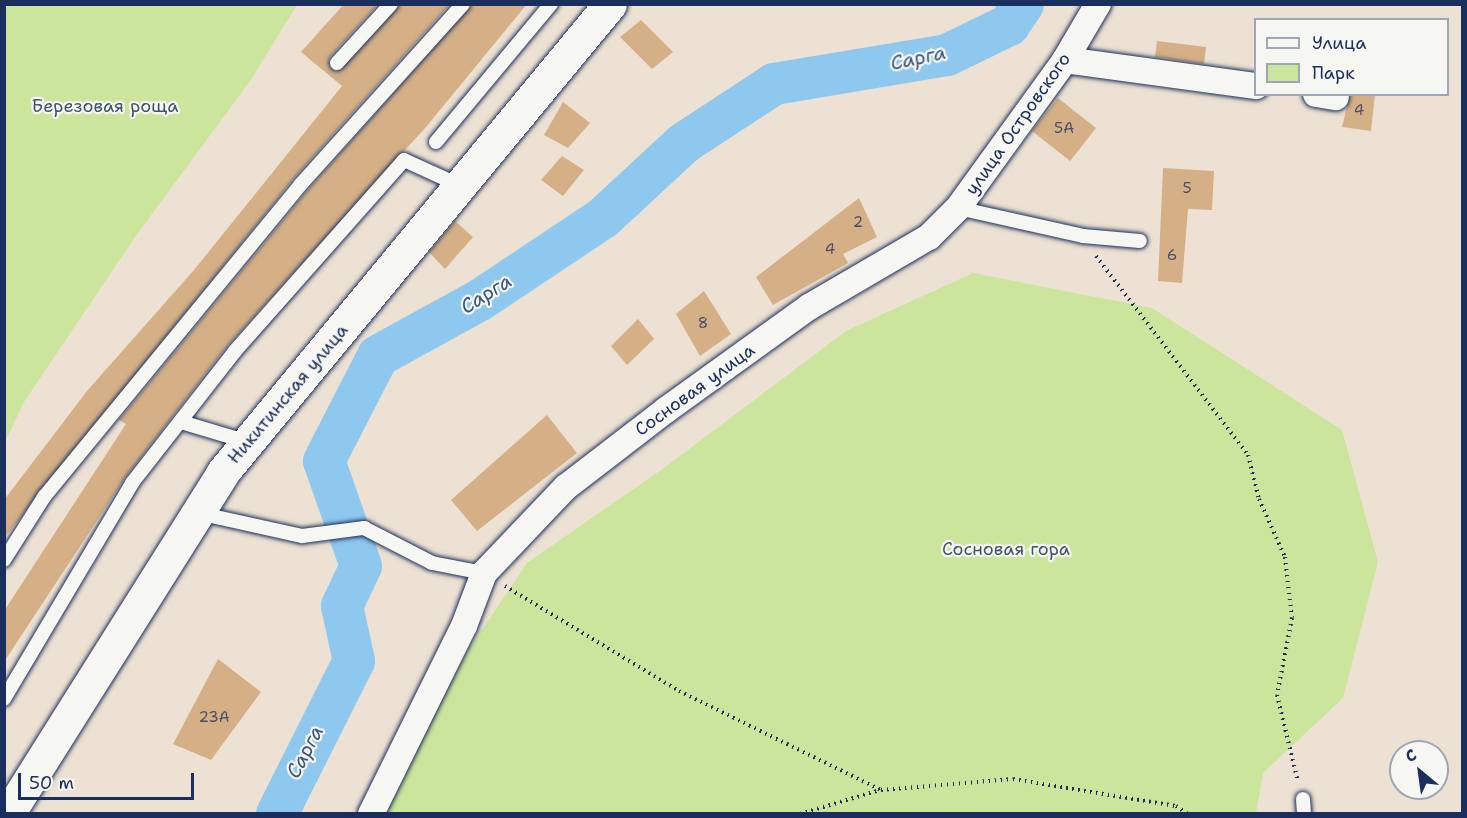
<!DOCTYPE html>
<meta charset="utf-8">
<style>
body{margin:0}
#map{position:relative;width:1467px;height:818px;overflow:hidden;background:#ece1d2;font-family:"Shantell Sans",sans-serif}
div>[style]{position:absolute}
.green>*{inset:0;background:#cbe69c}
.river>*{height:42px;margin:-21px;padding:0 21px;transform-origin:21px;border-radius:21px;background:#8ec8ee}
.building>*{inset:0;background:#d5b086}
.path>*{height:4px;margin-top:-2px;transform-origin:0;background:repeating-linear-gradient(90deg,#1b2f5e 0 1.5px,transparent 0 6px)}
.roads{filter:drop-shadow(0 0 2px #1b2f5e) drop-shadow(0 0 2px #1b2f5e)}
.lane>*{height:14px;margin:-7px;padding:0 7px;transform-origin:7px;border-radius:7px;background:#f6f6f2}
.street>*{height:26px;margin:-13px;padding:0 13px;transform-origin:13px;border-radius:13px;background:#f6f6f2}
.secondary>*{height:33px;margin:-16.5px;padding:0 16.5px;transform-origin:16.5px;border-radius:16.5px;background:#f6f6f2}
span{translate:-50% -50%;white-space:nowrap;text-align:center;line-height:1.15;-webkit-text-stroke:4.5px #f6f6f2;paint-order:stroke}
.number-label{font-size:15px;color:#4a4f68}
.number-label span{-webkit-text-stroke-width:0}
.park-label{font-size:18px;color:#3e546a}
.street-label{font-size:18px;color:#1b2f5e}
.water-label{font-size:20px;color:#385582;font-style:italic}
.frame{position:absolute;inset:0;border:6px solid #1b2f5e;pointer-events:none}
.legend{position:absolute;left:1254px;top:18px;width:195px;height:78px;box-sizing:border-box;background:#f6f6f2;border:2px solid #9ea6b7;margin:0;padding:8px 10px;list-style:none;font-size:18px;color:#1b2f5e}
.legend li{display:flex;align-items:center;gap:12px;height:30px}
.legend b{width:30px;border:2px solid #9ea6b7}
.north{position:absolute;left:1389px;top:740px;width:60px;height:60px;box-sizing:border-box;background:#f6f6f2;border:2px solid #9ea6b7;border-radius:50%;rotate:331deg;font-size:16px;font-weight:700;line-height:24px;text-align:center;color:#1b2f5e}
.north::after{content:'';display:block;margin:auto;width:21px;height:27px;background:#1b2f5e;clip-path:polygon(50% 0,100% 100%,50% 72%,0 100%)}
.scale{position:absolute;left:18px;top:773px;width:176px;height:27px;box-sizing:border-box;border:3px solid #1b2f5e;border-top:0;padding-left:8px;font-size:18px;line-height:21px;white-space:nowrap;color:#1b2f5e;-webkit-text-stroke:4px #f6f6f2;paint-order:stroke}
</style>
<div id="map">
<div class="green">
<i style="clip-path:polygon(5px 4px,297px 5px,250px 81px,135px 237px,24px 402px,5px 442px)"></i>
<i style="clip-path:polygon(973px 273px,1152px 308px,1342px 430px,1378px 562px,1343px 698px,1263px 773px,1256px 813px,380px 814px,445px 685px,527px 563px,664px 468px,846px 331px)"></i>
</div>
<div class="river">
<i style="left:277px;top:814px;width:171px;rotate:-63.3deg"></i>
<i style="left:354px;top:661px;width:56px;rotate:-102.3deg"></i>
<i style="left:342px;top:606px;width:44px;rotate:-64.6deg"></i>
<i style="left:361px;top:566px;width:111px;rotate:-109.4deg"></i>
<i style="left:324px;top:461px;width:118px;rotate:-62.8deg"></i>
<i style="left:378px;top:356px;width:116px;rotate:-28.8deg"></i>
<i style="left:480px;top:300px;width:148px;rotate:-33.7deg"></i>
<i style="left:603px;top:218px;width:110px;rotate:-42.8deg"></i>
<i style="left:684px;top:143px;width:108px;rotate:-33.2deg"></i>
<i style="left:774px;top:84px;width:175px;rotate:-9.5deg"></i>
<i style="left:947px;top:55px;width:69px;rotate:-25.8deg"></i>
<i style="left:1009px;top:25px;width:25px;rotate:-56deg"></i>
</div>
<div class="building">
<i style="clip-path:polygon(344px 4px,378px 4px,330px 57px,329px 66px,336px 72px,400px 4px,450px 4px,294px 178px,4px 538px,4px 500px,87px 391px,194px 270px,342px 86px,301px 52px)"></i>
<i style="clip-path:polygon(472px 4px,527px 4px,426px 127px,228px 345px,125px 478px,4px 662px,4px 611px,126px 424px,119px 420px,308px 190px)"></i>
<i style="clip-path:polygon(641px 20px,673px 52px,652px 69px,620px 37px)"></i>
<i style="clip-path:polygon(1157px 41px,1206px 47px,1204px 64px,1155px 57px)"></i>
<i style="clip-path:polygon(1350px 94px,1375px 94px,1371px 131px,1342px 127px)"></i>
<i style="clip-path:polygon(1058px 98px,1096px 128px,1070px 161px,1032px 131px)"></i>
<i style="clip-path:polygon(563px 102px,590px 123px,568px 148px,544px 135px)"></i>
<i style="clip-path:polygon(562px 156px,584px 170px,563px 196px,541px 180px)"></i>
<i style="clip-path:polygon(1163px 168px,1214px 171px,1212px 210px,1188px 209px,1182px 283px,1158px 281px)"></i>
<i style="clip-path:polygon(859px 198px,877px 237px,843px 254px,848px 263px,773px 305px,756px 277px)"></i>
<i style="clip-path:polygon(455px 221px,473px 237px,445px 269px,429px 252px)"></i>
<i style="clip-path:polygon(704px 291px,731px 334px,700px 356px,676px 314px)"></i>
<i style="clip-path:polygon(638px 319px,654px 339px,627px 365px,611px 346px)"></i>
<i style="clip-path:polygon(547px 415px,577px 453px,477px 531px,451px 500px)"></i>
<i style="clip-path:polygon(218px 659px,261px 692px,211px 760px,173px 744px)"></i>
</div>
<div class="path">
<i style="left:1096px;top:256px;width:250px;rotate:52.6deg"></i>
<i style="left:1248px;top:455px;width:45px;rotate:76deg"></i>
<i style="left:1259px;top:499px;width:64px;rotate:65.9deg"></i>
<i style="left:1285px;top:557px;width:61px;rotate:83.5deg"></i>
<i style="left:1292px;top:618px;width:78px;rotate:101deg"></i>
<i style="left:1277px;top:695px;width:89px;rotate:76.4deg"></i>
<i style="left:505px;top:586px;width:203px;rotate:31.1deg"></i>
<i style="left:679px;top:691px;width:225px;rotate:26.1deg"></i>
<i style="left:881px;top:790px;width:132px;rotate:-4.8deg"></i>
<i style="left:1013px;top:779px;width:165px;rotate:9.4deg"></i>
<i style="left:1176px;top:806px;width:14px;rotate:34deg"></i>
<i style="left:800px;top:814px;width:84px;rotate:-16.7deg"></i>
</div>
<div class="roads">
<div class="lane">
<i style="left:337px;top:63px;width:80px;rotate:-47.5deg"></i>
<i style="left:436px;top:142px;width:180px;rotate:-50.2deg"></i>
<i style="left:958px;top:208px;width:128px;rotate:12.6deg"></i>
<i style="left:1083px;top:236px;width:57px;rotate:5deg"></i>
<i style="left:181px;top:422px;width:70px;rotate:16.6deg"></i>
<i style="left:198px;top:513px;width:107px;rotate:12.5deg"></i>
<i style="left:302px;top:536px;width:63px;rotate:-7.4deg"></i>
<i style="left:364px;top:528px;width:76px;rotate:27.2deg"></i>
<i style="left:432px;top:563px;width:53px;rotate:10.9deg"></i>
<i style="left:4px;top:560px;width:75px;rotate:-57.6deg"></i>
<i style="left:44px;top:497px;width:405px;rotate:-50.6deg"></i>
<i style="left:301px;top:184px;width:242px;rotate:-48deg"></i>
<i style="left:4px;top:699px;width:251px;rotate:-59.3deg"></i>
<i style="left:132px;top:483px;width:167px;rotate:-52deg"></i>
<i style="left:235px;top:351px;width:255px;rotate:-48.5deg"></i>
<i style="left:404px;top:160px;width:63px;rotate:24.5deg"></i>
<i style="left:1303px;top:799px;width:15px;rotate:86deg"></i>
</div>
<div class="street">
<i style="left:1065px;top:60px;width:193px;rotate:7.8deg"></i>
<i style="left:1316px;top:94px;width:20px;rotate:9deg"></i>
<i style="left:371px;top:814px;width:210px;rotate:-63.7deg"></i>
<i style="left:464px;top:626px;width:57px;rotate:-69.3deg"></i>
<i style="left:484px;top:573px;width:119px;rotate:-46.4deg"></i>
<i style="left:566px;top:487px;width:126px;rotate:-37.6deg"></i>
<i style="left:666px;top:410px;width:176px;rotate:-35.8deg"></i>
<i style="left:809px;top:307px;width:139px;rotate:-30.3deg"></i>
<i style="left:929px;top:237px;width:41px;rotate:-45deg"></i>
<i style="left:958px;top:208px;width:183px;rotate:-54.1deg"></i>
<i style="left:1065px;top:60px;width:65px;rotate:-59.5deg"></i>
</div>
<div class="secondary">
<i style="left:8px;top:814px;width:404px;rotate:-57.8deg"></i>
<i style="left:223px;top:472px;width:607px;rotate:-50.41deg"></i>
</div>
</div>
<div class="number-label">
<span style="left:1359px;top:111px">4</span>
<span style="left:1064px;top:129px">5А</span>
<span style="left:1187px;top:189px">5</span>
<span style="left:858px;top:223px">2</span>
<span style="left:830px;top:250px">4</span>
<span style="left:1172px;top:256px">6</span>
<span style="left:703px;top:324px">8</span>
<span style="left:214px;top:718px">23А</span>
</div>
<div class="park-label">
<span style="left:105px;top:106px">Березовая роща</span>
<span style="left:1006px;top:549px">Сосновая гора</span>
</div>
<div class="street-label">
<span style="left:1018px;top:124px;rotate:-55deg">улица Островского</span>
<span style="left:695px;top:390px;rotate:-36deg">Сосновая улица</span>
<span style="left:288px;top:394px;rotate:-50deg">Никитинская улица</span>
</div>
<div class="water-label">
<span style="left:918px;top:58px;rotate:-12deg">Сарга</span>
<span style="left:486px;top:294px;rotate:-32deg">Сарга</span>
<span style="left:305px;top:752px;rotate:-62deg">Сарга</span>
</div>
<div class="frame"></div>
<ul class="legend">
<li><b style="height:8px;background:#f6f6f2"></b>Улица</li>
<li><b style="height:16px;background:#cbe69c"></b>Парк</li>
</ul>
<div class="north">С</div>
<div class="scale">50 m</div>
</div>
